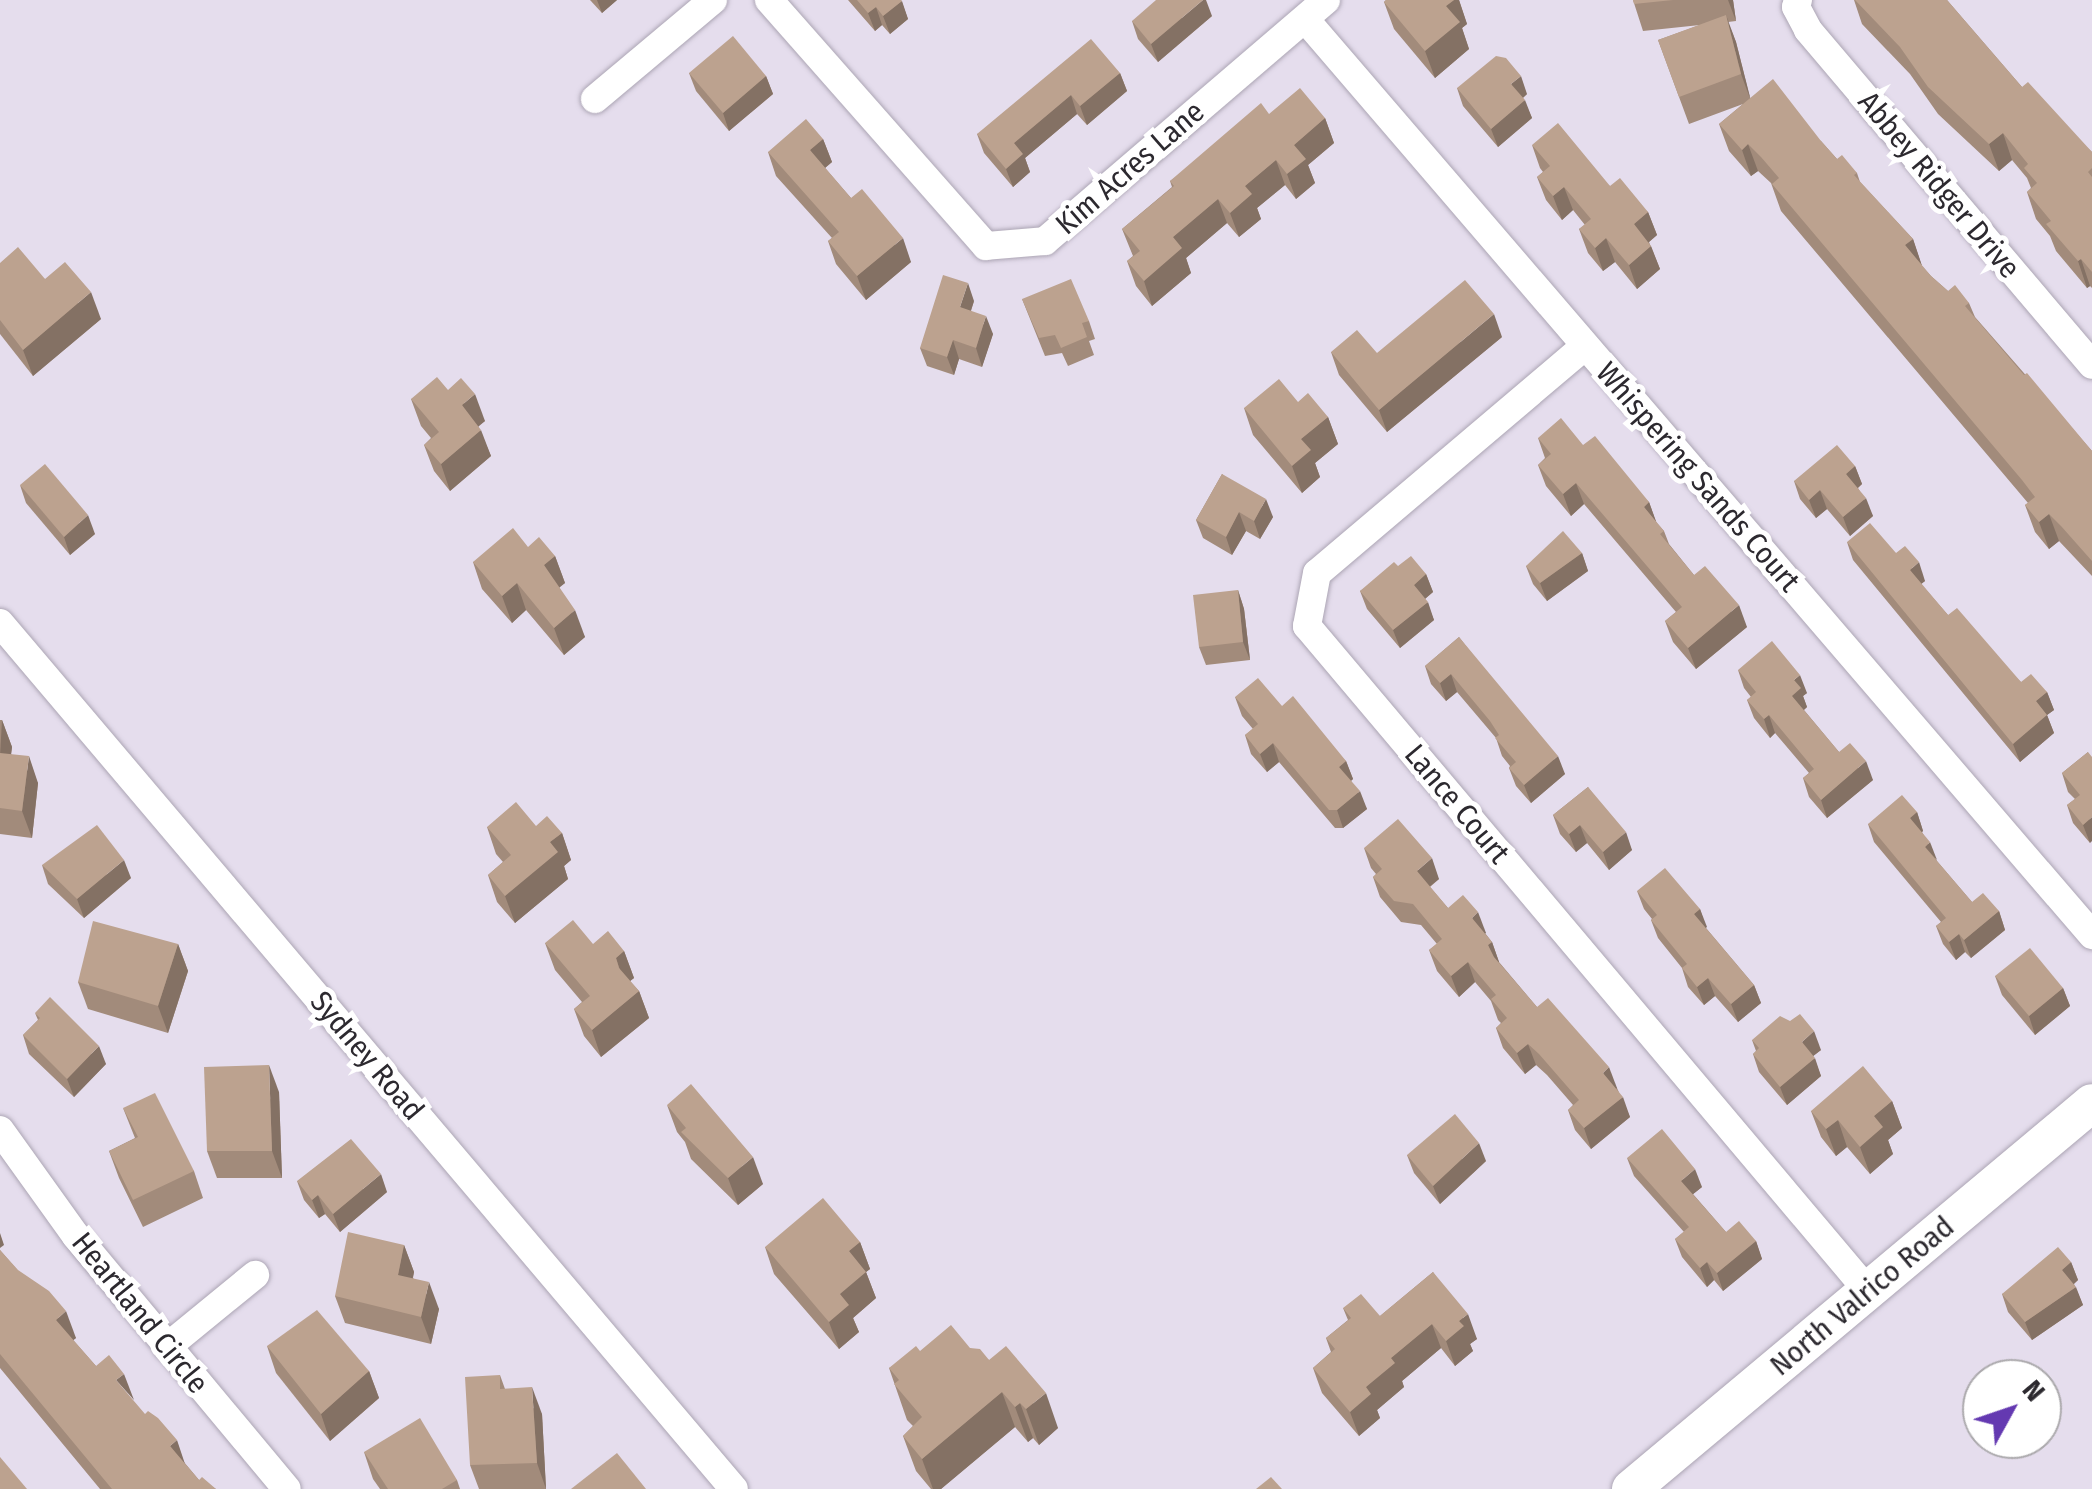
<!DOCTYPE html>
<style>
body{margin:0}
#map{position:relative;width:2092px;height:1489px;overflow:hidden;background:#e5dded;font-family:"Fira Sans Condensed",sans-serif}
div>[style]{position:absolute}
.roads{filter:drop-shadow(0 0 2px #aca5b4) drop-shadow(0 0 2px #aca5b4)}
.street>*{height:28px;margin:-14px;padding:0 14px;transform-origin:14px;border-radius:14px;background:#fff}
.secondary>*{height:38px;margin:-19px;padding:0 19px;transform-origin:19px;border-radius:19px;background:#fff}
.wall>*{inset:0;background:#a28b7b}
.shaded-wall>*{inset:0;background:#847164}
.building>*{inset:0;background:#bca28f}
span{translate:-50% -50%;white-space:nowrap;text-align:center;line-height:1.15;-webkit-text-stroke:10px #fff;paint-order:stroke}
.street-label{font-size:30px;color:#2c292f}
.north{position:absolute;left:1962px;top:1359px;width:100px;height:100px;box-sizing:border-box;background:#fff;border:2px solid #aba9ac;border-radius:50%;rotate:50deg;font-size:28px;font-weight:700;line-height:40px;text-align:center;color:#2c292f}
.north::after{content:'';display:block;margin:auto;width:35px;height:45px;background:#6439b1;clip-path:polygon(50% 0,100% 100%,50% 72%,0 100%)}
</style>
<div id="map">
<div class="roads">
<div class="street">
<i style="left:769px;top:0;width:328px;rotate:48.6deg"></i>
<i style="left:986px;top:246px;width:59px;rotate:-4.8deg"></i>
<i style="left:1045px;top:241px;width:370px;rotate:-40.6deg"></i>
<i style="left:1798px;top:0;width:7px;rotate:106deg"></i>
<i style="left:1796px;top:7px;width:26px;rotate:62deg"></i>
<i style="left:1808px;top:30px;width:439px;rotate:49.7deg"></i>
<i style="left:1305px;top:19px;width:1208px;rotate:49.33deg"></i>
<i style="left:595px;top:99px;width:154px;rotate:-40deg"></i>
<i style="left:1585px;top:346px;width:351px;rotate:139.7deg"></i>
<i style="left:1317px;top:573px;width:54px;rotate:100.7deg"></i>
<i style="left:1307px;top:626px;width:870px;rotate:49.85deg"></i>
<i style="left:0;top:623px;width:1135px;rotate:49.72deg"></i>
<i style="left:0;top:1130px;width:130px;rotate:54.4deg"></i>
<i style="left:76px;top:1236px;width:329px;rotate:50.2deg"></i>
<i style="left:167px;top:1347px;width:114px;rotate:-39.3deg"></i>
</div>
<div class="secondary">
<i style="left:1631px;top:1489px;width:601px;rotate:-39.94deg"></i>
</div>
</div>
<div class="wall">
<i style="clip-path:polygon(590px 0,617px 0,602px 13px)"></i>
<i style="clip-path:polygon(848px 0,901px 0,908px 19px,890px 34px,882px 25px,875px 31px)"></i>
<i style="clip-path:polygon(1386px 0,1459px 0,1467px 24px,1462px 28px,1469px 49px,1435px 78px,1394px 29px,1384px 2px)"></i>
<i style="clip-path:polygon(1633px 0,1733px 0,1736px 21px,1728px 22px,1736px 42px,1750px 98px,1821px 141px,1837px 159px,1857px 173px,1860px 182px,1913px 239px,1922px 266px,1931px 276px,1948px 291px,1969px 303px,1975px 317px,2092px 451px,2092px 576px,2059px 541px,2049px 549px,2035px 532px,2025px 505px,2028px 503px,1781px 211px,1771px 183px,1758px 171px,1751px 176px,1729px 151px,1719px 124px,1743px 104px,1689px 124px,1658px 40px,1700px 25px,1643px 31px)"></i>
<i style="clip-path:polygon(1854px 0,1947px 0,2022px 87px,2092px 152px,2092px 288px,2090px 286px,2087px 288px,2056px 251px,2050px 236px,2036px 219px,2027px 192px,2031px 188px,2027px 178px,2012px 160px,1999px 171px,1938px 114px,1910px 74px,1862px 24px)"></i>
<i style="clip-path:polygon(1212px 16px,1158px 62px,1138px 39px,1132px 21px)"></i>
<i style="clip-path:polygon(689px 73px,766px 76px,773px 94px,729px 131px,696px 91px)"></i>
<i style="clip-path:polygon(1120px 73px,1127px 91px,1087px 125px,1077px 114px,1025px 158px,1030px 172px,1013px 187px,984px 153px,977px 134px)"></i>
<i style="clip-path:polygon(1457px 88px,1527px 94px,1523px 98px,1532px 118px,1498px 147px,1463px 106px)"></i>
<i style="clip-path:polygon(1269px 114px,1325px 118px,1334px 143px,1308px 165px,1315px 183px,1296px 199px,1285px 185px,1257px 208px,1261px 219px,1239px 237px,1227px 223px,1186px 258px,1191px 273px,1152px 306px,1136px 286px,1127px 261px,1133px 256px,1122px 229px,1172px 187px,1170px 181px)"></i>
<i style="clip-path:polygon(823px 139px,832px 162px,825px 168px,851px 198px,911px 262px,866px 300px,836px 264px,828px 241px,832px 238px,776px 176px,768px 152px)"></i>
<i style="clip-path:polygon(1532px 145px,1610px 186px,1648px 212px,1657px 235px,1649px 242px,1660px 269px,1637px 289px,1615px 262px,1603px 271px,1588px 253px,1579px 229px,1585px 225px,1573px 210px,1562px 220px,1546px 200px,1537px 177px,1543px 172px,1540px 168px)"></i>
<i style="clip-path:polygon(0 263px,45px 279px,101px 319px,33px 376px,0 334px)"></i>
<i style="clip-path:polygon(1022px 299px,1089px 321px,1095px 339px,1089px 341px,1094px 355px,1068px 366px,1062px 353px,1045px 356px)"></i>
<i style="clip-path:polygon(974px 301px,971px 311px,993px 334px,982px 367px,959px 359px,954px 375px,927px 366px,920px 348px)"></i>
<i style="clip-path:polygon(1502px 337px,1387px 432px,1339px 375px,1331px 352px,1377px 353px)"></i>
<i style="clip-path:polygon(448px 390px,485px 421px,478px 426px,491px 456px,450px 491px,434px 471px,424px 445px,431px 438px,421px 426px,411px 399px)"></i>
<i style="clip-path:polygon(1298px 402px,1328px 417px,1338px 444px,1315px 463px,1320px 477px,1302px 493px,1253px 435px,1244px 408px)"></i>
<i style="clip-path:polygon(1538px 438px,1583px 445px,1649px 502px,1656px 522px,1664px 531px,1669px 544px,1694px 575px,1747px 627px,1696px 669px,1673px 642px,1665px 621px,1676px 612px,1584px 504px,1571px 516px,1546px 486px,1538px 465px,1545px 458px)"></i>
<i style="clip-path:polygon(1855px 466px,1862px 484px,1858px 488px,1873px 516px,1850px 536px,1827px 509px,1816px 518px,1800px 499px,1794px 481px)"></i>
<i style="clip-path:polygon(1222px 474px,1273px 517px,1260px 539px,1246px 531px,1232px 555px,1203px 538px,1196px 520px)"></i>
<i style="clip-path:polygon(20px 485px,95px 534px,70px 555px,26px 503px)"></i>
<i style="clip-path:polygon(1847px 542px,1896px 553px,1925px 581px,1921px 584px,1948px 615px,2021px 682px,2047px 692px,2054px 710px,2047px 715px,2054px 733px,2020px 762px,1853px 560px)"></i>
<i style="clip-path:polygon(528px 547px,555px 556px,565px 583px,559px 587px,585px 637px,564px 655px,526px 610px,512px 623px,482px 589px,473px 562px)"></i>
<i style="clip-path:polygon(1582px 553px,1588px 571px,1547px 601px,1533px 584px,1526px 566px)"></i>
<i style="clip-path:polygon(1398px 566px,1426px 574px,1433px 592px,1425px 599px,1434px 620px,1400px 648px,1367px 609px,1360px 591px)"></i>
<i style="clip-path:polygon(1238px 590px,1244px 609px,1250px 660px,1206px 665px,1199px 647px)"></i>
<i style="clip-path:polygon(1459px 637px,1565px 774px,1531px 803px,1516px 786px,1509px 768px,1510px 766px,1502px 756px,1496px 738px,1457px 692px,1446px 701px,1431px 684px,1425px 666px)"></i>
<i style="clip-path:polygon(1738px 670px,1807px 693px,1803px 696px,1807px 707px,1804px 710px,1839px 752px,1873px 780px,1827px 818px,1809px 797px,1803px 778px,1809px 773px,1775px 733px,1770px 738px,1754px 718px,1747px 700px,1751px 697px,1744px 688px)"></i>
<i style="clip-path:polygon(1235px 697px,1282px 706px,1346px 761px,1353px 779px,1351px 781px,1367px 809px,1343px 828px,1335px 828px,1279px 762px,1267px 772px,1251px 754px,1245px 735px,1253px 729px,1242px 716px)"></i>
<i style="clip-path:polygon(0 720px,2px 720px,12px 747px,11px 754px,38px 783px,32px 838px,0 834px)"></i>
<i style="clip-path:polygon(2088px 752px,2090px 843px,2073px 823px,2067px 805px,2075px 799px,2068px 792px,2062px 773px)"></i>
<i style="clip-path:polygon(1588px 787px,1632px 850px,1609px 870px,1587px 843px,1576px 852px,1560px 834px,1553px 815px)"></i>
<i style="clip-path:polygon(1917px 812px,1923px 831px,1922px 832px,1937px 861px,1972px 902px,1999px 911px,2005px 930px,1971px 958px,1965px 952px,1956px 960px,1943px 944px,1936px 926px,1941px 922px,1874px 842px,1868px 824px)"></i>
<i style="clip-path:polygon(536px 826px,562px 833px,571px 860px,564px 866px,568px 879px,515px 923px,497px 902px,488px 875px,503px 862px,496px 854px,487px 827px)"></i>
<i style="clip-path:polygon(1364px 848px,1439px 879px,1430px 887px,1448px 908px,1486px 933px,1485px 933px,1492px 942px,1499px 962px,1537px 1007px,1617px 1088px,1630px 1117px,1591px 1149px,1575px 1130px,1568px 1110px,1573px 1105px,1547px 1075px,1536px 1065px,1525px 1074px,1503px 1048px,1496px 1028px,1501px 1023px,1498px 1020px,1491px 1001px,1475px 982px,1459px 997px,1437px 971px,1429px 950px,1437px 944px,1421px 925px,1401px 922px,1380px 897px,1373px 877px,1376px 874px,1371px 868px)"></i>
<i style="clip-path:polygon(42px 865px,131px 878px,84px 918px,48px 884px)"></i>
<i style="clip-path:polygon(1637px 891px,1700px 909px,1706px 928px,1754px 985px,1761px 1003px,1738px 1022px,1715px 996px,1704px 1005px,1688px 987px,1682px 968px,1658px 938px,1651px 920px,1652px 919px,1644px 909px)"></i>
<i style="clip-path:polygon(545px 943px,593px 944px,624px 951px,634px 978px,630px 981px,639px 991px,649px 1018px,601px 1057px,584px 1036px,574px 1009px,582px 1002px,555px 970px)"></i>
<i style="clip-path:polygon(178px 944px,188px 971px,168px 1033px,88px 1009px,78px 982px)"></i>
<i style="clip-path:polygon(1995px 976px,2063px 988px,2070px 1006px,2035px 1035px,2002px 995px)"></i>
<i style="clip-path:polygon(35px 1013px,106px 1064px,74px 1097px,29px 1054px,23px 1035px,38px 1020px)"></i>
<i style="clip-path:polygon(1752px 1040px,1821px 1050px,1813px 1056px,1821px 1076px,1787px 1105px,1759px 1072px,1753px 1054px,1756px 1051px)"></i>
<i style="clip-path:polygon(279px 1092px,282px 1178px,217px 1178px,207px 1151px)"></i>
<i style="clip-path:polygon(1892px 1101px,1902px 1128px,1888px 1140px,1893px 1154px,1870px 1174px,1847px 1147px,1836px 1156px,1821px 1137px,1811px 1111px)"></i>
<i style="clip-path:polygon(667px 1105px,763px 1184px,738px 1205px,691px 1159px,685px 1142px,677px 1132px)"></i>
<i style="clip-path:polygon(123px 1108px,194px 1171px,203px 1198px,143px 1227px,119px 1178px,109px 1151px,135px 1138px)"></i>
<i style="clip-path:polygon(1407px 1155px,1486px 1161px,1440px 1204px,1414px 1173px)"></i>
<i style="clip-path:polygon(1627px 1158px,1702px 1187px,1693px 1194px,1726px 1232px,1756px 1241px,1762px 1259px,1723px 1291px,1714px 1280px,1707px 1287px,1682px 1257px,1675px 1239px,1684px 1232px,1634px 1176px)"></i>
<i style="clip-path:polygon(297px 1181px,387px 1192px,340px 1232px,325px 1214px,319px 1218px,304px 1200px)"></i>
<i style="clip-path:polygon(860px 1242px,870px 1269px,866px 1272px,876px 1298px,853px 1318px,859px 1332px,839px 1349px,774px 1274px,765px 1247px)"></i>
<i style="clip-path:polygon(404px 1245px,414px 1272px,413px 1278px,439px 1309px,431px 1344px,345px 1323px,335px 1296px)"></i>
<i style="clip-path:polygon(0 1250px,76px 1338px,73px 1340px,96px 1366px,133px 1401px,199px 1480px,216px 1489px,100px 1489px,0 1368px)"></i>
<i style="clip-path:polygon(2071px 1262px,2078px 1280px,2074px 1284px,2083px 1305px,2032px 1340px,2008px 1312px,2002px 1294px)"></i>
<i style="clip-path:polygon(1433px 1272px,1477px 1339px,1470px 1344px,1473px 1351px,1455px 1366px,1441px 1348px,1402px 1381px,1404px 1387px,1377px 1410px,1380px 1418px,1359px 1436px,1322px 1393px,1313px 1368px,1331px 1352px,1326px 1338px,1348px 1320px,1343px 1308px,1380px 1316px)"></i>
<i style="clip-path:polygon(267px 1346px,369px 1371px,379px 1398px,330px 1441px,276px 1373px)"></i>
<i style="clip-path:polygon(970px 1348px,989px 1360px,1058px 1428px,1039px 1445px,1033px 1438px,1028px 1442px,1015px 1427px,941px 1489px,931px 1489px,916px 1471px,903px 1436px,913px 1426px,907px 1420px,889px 1368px,920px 1351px)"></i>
<i style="clip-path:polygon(500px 1375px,505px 1389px,542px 1414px,546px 1489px,479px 1489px,470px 1465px)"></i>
<i style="clip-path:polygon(364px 1452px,457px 1480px,460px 1489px,380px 1489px,373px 1479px)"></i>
</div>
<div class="shaded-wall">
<i style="clip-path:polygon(597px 0,617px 0,602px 13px)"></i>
<i style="clip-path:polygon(1203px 0,1206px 0,1212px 16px,1158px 62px,1151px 44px)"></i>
<i style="clip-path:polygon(1454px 0,1459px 0,1467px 24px,1462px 28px,1469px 49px,1435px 78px,1425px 51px,1446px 6px)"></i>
<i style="clip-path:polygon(1728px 0,1733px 0,1736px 21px)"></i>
<i style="clip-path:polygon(902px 1px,908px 19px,890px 34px,883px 16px)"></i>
<i style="clip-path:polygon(876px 7px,882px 25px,875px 31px,868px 13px)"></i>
<i style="clip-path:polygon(1726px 15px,1736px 42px,1751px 101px,1741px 74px)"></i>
<i style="clip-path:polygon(1120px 73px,1127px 91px,1087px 125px,1080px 106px)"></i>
<i style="clip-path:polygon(766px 76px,773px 94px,729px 131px,723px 113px)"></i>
<i style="clip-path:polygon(1521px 76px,1527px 94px,1518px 102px,1511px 84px)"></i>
<i style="clip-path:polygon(1071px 95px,1077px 114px,1025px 158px,1030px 172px,1013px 187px,1006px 169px,1014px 143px)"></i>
<i style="clip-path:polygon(1525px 100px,1532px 118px,1498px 147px,1491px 129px)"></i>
<i style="clip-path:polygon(1325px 118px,1334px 143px,1308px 165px,1315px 183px,1296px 199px,1287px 174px,1294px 145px)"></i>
<i style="clip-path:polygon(2003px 133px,2012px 160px,1999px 171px,1989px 144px)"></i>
<i style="clip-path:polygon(823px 139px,832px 162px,819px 173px,810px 150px)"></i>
<i style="clip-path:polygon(1748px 144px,1758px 171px,1751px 176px,1742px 150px)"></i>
<i style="clip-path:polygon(1276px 160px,1285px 185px,1257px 208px,1261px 219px,1239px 237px,1230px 213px,1245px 186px)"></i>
<i style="clip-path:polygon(1564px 187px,1573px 210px,1562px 220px,1553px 196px)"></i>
<i style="clip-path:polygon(1218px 199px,1227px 223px,1186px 258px,1191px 273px,1152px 306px,1144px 281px,1173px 237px)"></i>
<i style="clip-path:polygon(1648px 212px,1657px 235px,1642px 248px,1634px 224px)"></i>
<i style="clip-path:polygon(903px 238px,911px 262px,866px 300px,857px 276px)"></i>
<i style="clip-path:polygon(1606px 238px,1615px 262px,1603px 271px,1595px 248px)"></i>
<i style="clip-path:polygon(1913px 239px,1922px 266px,1905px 245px)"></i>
<i style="clip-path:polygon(1651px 246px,1660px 269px,1637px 289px,1629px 265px)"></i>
<i style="clip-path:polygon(2081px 259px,2090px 286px,2087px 288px,2078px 261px)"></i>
<i style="clip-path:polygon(968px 283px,974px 301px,966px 325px,960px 307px)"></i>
<i style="clip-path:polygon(91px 292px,101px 319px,33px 376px,23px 350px)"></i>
<i style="clip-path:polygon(1494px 314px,1502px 337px,1387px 432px,1379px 410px)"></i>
<i style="clip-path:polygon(986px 316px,993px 334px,982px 367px,976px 348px)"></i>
<i style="clip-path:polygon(953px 340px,959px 359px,954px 375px,947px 357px)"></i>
<i style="clip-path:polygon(475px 394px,485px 421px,472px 432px,462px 405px)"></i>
<i style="clip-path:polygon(1328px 417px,1338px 444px,1315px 463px,1320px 477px,1302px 493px,1292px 466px,1301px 439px)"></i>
<i style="clip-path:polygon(481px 430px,491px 456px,450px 491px,441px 464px)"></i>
<i style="clip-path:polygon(1855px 466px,1862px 484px,1853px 492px,1846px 474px)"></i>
<i style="clip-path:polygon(1576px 483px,1584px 504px,1571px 516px,1563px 494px)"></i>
<i style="clip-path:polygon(1820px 490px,1827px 509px,1816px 518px,1809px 500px)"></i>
<i style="clip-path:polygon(1866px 498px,1873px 516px,1850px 536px,1843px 517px)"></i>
<i style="clip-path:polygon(1266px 499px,1273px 517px,1260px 539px,1254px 521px)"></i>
<i style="clip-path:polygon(1649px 502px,1657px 524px,1644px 507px)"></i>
<i style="clip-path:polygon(1239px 512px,1246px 531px,1232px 555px,1226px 537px)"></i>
<i style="clip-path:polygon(2049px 514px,2059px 541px,2049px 549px,2039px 522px)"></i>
<i style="clip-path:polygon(88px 515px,95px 534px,70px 555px,64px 537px)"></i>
<i style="clip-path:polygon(1582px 553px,1588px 571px,1547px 601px,1540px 583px)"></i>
<i style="clip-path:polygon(555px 556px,565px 583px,554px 592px,544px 565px)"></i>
<i style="clip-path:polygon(1919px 562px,1925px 581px,1916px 588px,1910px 570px)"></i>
<i style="clip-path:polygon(1426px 574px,1433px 592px,1420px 603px,1414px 585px)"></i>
<i style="clip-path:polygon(517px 583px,526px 610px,512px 623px,502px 596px)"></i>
<i style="clip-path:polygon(1238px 590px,1244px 609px,1250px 660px,1243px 642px)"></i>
<i style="clip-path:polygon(1428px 602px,1434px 620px,1400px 648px,1393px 630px)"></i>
<i style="clip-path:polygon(1739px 605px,1747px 627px,1696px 669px,1688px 648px)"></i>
<i style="clip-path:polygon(575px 610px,585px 637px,564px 655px,554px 628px)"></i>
<i style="clip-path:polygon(1451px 674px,1457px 692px,1446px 701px,1440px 683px)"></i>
<i style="clip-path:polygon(1800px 675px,1807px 693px,1803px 696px,1807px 707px,1799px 714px,1792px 696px,1794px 680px)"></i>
<i style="clip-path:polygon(2047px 692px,2054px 710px,2047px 715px,2054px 733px,2020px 762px,2013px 744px,2036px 701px)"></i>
<i style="clip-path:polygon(1769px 715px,1775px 733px,1770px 738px,1764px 719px)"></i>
<i style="clip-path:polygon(2px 720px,12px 747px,8px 779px,0 757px)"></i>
<i style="clip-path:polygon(1273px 743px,1279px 762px,1267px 772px,1260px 754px)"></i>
<i style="clip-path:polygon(29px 756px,38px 783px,32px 838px,22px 811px)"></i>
<i style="clip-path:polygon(1558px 756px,1565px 774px,1531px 803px,1524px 785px)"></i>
<i style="clip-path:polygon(1346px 761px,1353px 779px,1346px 785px,1339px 767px)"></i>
<i style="clip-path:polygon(1866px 761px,1873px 780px,1827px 818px,1821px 800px)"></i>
<i style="clip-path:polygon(1360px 791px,1367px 809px,1343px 828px,1337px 810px)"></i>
<i style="clip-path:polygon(1917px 812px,1923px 831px,1917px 836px,1910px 818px)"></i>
<i style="clip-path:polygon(2092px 817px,2092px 841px,2090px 843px,2083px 825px)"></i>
<i style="clip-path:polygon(1580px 825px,1587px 843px,1576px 852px,1569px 834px)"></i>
<i style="clip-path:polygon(1626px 832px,1632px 850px,1609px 870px,1603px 852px)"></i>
<i style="clip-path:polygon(562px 833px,571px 860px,564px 866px,568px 879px,515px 923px,505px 896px,550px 842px)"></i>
<i style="clip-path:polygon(1930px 842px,1937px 860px,1925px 847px)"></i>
<i style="clip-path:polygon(1432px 858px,1439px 879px,1424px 891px,1417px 871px)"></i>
<i style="clip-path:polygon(124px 860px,131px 878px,84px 918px,77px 899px)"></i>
<i style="clip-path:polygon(1700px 909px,1707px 927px,1701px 932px,1694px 914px)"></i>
<i style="clip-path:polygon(1999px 911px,2005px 930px,1971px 958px,1964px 940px)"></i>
<i style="clip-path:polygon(1478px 912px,1486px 933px,1479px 938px,1472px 918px)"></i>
<i style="clip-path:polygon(1959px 934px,1965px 952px,1956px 960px,1949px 942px)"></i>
<i style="clip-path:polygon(1492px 942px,1499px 962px,1495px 965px,1488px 945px)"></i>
<i style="clip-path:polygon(178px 944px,188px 971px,168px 1033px,158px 1006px)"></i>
<i style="clip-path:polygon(624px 951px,634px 978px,625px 985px,616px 958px)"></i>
<i style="clip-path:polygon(1468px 962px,1475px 982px,1459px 997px,1451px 976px)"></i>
<i style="clip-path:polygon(1708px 978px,1715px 996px,1704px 1005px,1697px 987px)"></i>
<i style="clip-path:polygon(1754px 985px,1761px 1003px,1738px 1022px,1731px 1004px)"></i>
<i style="clip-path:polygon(2063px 988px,2070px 1006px,2035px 1035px,2029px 1016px)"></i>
<i style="clip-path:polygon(639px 991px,649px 1018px,601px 1057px,592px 1030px)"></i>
<i style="clip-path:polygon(1814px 1031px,1821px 1050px,1808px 1060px,1802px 1042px)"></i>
<i style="clip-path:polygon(1528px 1044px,1536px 1065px,1525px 1074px,1517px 1053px)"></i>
<i style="clip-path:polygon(99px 1046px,106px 1064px,74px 1097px,67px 1079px)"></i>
<i style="clip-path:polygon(1815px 1058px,1821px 1076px,1787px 1105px,1780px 1087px)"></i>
<i style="clip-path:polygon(269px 1065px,279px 1092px,282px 1178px,272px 1151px)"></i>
<i style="clip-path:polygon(1609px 1067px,1617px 1088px,1610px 1093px,1603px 1073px)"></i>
<i style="clip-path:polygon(1623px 1097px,1630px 1117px,1591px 1149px,1584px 1128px)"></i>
<i style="clip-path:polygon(1892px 1101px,1902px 1128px,1888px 1140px,1893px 1154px,1870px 1174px,1860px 1147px,1874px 1116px)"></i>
<i style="clip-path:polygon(1838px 1120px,1847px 1147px,1836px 1156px,1826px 1129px)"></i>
<i style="clip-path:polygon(1479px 1143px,1486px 1161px,1440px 1204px,1433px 1186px)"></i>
<i style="clip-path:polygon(753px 1157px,763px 1184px,738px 1205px,728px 1178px)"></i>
<i style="clip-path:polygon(1695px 1169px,1702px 1187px,1687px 1199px,1681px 1181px)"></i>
<i style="clip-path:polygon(381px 1174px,387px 1192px,340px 1232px,333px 1214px)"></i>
<i style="clip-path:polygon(318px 1195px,325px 1214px,319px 1218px,312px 1200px)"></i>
<i style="clip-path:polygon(0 1233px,4px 1245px,0 1248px)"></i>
<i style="clip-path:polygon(1756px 1241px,1762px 1259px,1723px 1291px,1717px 1273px)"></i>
<i style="clip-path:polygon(860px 1242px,870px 1269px,866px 1272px,876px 1298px,853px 1318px,859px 1332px,839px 1349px,829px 1322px,840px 1294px,849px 1251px)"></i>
<i style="clip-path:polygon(404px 1245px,414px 1272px,407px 1302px,398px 1275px)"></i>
<i style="clip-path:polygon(1707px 1262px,1714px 1280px,1707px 1287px,1700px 1268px)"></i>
<i style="clip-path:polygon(2071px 1262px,2078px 1280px,2069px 1288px,2062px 1270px)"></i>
<i style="clip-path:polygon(429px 1282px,439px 1309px,431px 1344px,421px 1317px)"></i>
<i style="clip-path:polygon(2076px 1287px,2083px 1305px,2032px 1340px,2025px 1322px)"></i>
<i style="clip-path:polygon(66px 1311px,76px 1338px,66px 1346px,56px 1320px)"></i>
<i style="clip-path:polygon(1468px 1314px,1477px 1339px,1470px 1344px,1473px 1351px,1455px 1366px,1446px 1341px,1459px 1321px)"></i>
<i style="clip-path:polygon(1432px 1324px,1441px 1348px,1402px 1381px,1404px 1387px,1377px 1410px,1380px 1418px,1359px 1436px,1350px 1412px,1366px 1387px,1391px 1358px)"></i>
<i style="clip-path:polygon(369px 1371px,379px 1398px,330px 1441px,321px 1414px)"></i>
<i style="clip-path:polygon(124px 1374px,134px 1400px,116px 1380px)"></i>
<i style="clip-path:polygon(532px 1387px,542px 1414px,546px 1489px,537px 1463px)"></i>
<i style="clip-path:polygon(1002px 1392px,1015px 1427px,941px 1489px,933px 1489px,922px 1459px)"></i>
<i style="clip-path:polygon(1046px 1393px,1058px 1428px,1039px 1445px,1026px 1409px)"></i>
<i style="clip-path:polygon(1020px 1403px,1033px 1438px,1028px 1442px,1015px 1407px)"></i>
<i style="clip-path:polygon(177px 1440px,186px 1467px,170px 1446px)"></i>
</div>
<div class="building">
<i style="clip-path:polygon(857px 0,901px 0,902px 1px,883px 16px,876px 7px,868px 13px)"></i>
<i style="clip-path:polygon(1156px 0,1203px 0,1151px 44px,1132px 21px)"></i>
<i style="clip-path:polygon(1386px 0,1454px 0,1446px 6px,1460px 22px,1425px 51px,1384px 2px)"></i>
<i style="clip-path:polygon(1633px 0,1673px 0,1634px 4px)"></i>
<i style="clip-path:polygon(1855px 0,1947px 0,2022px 87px,2028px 82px,2092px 152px,2092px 168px,2088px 172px,2092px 177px,2092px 272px,2081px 259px,2078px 261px,2046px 224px,2051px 221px,2027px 192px,2037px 183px,2024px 168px,2028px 164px,2003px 133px,1989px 144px,1928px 87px,1900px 47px)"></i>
<i style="clip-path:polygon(1726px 15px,1741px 74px,1679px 97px,1658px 40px)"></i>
<i style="clip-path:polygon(733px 36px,766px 76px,723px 113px,689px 73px)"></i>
<i style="clip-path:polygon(1091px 39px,1120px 73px,1080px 106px,1071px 95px,1014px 143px,1023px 154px,1006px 169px,977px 134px)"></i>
<i style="clip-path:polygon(1496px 56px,1506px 58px,1521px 76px,1511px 84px,1525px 100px,1491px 129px,1457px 88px)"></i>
<i style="clip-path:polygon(1773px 79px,1821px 141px,1837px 159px,1842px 155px,1857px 173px,1854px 175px,1913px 239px,1905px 245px,1931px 276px,1948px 291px,1955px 285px,1969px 303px,1965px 306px,2024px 375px,2027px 373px,2092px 451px,2092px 561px,2061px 526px,2049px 514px,2039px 522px,2025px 505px,2035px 497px,2022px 480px,1772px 184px,1779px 178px,1761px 157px,1748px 144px,1742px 150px,1719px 124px)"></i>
<i style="clip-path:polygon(1300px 88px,1325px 118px,1294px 145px,1306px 159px,1287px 174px,1276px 160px,1245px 186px,1252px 194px,1230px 213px,1218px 199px,1173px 237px,1182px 248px,1144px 281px,1127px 261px,1140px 251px,1122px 229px,1174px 186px,1170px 181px,1261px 103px,1269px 114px)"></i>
<i style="clip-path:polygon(806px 119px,823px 139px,810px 150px,851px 198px,862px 189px,903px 238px,857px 276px,828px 241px,839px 232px,768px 152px)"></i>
<i style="clip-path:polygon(1558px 123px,1610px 186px,1620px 178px,1648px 212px,1634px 224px,1651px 246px,1629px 265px,1606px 238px,1595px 248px,1579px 229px,1591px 219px,1564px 187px,1553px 196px,1537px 177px,1550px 166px,1532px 145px)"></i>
<i style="clip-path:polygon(18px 247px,45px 279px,65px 262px,91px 292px,23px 350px,0 320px,0 263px)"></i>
<i style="clip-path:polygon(943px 275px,968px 283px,960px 307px,986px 316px,976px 348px,953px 340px,947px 357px,920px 348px)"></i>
<i style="clip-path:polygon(1071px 279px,1089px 321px,1082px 323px,1087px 337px,1061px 348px,1055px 335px,1039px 338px,1022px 299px)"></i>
<i style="clip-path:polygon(1465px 280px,1494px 314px,1379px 410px,1331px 352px,1357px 330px,1377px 353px)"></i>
<i style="clip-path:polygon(437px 377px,448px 390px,461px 378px,475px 394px,462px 405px,481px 430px,441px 464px,424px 445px,439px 432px,411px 399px)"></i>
<i style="clip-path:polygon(1279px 379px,1298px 402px,1308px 393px,1328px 417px,1301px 439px,1311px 450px,1292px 466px,1244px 408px)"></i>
<i style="clip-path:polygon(1561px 418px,1583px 445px,1595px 436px,1649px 502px,1644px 507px,1664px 531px,1660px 534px,1694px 575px,1705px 566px,1739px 605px,1688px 648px,1665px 621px,1682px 607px,1576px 483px,1563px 494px,1538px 465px,1551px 454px,1538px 438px)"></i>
<i style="clip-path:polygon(1837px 445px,1855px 466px,1846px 474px,1866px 498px,1843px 517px,1820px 490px,1809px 500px,1794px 481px)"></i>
<i style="clip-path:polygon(45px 464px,88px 515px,64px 537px,20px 485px)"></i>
<i style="clip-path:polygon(1222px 474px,1266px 499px,1254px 521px,1239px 512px,1226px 537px,1196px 520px)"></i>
<i style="clip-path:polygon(1870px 523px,1896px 553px,1905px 546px,1919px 562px,1910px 570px,1948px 615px,1957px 608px,2021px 682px,2031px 674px,2047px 692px,2036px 701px,2047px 715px,2013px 744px,1847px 542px)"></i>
<i style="clip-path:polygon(513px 528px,528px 547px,539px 537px,555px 556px,544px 565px,575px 610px,554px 628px,517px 583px,502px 596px,473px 562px)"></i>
<i style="clip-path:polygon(1563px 531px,1582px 553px,1540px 583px,1526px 566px)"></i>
<i style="clip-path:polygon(1411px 556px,1426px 574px,1414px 585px,1428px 602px,1393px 630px,1360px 591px,1394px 562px,1398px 566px)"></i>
<i style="clip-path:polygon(1238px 590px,1243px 642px,1199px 647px,1193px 595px)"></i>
<i style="clip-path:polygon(1459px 637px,1558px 756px,1524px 785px,1509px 768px,1516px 762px,1495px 738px,1499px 735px,1490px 721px,1451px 674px,1440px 683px,1425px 666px)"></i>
<i style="clip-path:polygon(1772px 641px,1800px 675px,1794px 680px,1801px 688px,1792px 696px,1839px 752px,1850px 743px,1866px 761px,1821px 800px,1803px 778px,1814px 769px,1769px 715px,1764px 719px,1747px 700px,1756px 692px,1738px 670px)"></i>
<i style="clip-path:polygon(1258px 678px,1282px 706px,1293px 696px,1346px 761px,1339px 767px,1360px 791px,1337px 810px,1329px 810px,1273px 743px,1260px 754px,1245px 735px,1258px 724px,1235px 697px)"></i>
<i style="clip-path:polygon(2088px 752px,2092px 757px,2092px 817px,2083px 825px,2067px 805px,2080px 795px,2062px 773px)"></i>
<i style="clip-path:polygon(0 753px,29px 756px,22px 811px,0 808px)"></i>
<i style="clip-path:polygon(1588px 787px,1626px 832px,1603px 852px,1580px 825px,1569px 834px,1553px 815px)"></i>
<i style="clip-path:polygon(1902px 795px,1917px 812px,1910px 818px,1930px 842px,1925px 847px,1972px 902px,1983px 893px,1999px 911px,1964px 940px,1959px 934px,1949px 942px,1936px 926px,1946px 918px,1868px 824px)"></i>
<i style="clip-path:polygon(516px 802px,536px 826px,547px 816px,562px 833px,550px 842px,558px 852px,505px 896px,488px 875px,511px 855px,487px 827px)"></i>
<i style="clip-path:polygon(1398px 819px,1432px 858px,1417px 871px,1448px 908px,1463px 895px,1478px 912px,1472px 918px,1492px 942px,1488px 945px,1494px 957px,1537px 1007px,1548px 998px,1609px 1067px,1603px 1073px,1623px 1097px,1584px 1128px,1568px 1110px,1579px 1100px,1539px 1054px,1528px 1044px,1517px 1053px,1496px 1028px,1507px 1018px,1491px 999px,1496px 995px,1468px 962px,1451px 976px,1429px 950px,1442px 939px,1413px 904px,1394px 901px,1373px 877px,1382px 869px,1364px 848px)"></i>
<i style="clip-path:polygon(97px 825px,124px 860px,77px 899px,42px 865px)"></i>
<i style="clip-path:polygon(1665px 868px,1700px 909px,1694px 914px,1754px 985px,1731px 1004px,1708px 978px,1697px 987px,1682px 968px,1687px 964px,1651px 920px,1657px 915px,1637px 891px)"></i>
<i style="clip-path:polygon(573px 920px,593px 944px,608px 931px,624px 951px,616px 958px,619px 968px,639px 991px,592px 1030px,574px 1009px,590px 996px,545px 943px)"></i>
<i style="clip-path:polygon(93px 921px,178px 944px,158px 1006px,78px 982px)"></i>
<i style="clip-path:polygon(2030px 948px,2063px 988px,2029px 1016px,1995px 976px)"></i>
<i style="clip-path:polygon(50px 997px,99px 1046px,67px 1079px,23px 1035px,40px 1018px,35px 1013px)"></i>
<i style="clip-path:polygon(1800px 1014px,1814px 1031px,1802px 1042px,1815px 1058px,1780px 1087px,1753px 1054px,1759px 1048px,1752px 1040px,1780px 1016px,1790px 1021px)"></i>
<i style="clip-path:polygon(269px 1065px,272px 1151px,207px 1151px,204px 1067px)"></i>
<i style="clip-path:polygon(1863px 1066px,1892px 1101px,1874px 1116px,1883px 1127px,1860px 1147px,1838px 1120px,1826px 1129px,1811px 1111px)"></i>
<i style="clip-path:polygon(691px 1084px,753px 1157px,728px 1178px,681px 1132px,686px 1128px,667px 1105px)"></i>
<i style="clip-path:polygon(155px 1093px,194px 1171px,133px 1200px,109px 1151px,138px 1137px,123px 1108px)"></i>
<i style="clip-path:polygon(1455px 1114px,1479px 1143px,1433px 1186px,1407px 1155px)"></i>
<i style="clip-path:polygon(1662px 1129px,1695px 1169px,1681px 1181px,1726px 1232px,1739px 1221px,1756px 1241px,1717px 1273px,1707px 1262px,1700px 1268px,1675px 1239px,1689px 1227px,1627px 1158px)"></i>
<i style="clip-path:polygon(351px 1139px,381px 1174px,333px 1214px,318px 1195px,312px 1200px,297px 1181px)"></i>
<i style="clip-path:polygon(823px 1198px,860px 1242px,849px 1251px,866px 1272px,840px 1294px,849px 1305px,829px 1322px,765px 1247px)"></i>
<i style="clip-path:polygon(348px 1232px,404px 1245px,398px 1275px,429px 1282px,421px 1317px,335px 1296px)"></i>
<i style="clip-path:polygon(2058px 1247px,2071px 1262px,2062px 1270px,2076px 1287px,2025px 1322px,2002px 1294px)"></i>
<i style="clip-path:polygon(0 1250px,18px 1270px,49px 1291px,66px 1311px,56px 1320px,96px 1366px,109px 1355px,124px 1374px,116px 1380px,145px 1414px,148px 1411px,158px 1418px,177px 1440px,170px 1446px,199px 1480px,202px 1477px,216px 1489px,112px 1489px,0 1354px)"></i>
<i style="clip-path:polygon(1433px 1272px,1468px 1314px,1459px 1321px,1464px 1326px,1446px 1341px,1432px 1324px,1391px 1358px,1395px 1363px,1366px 1387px,1371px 1394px,1350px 1412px,1313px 1368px,1335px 1349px,1326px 1338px,1351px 1318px,1343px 1308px,1361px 1294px,1380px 1316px)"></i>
<i style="clip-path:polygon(317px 1310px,369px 1371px,321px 1414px,267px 1346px)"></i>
<i style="clip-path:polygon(951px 1325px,970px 1348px,980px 1349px,989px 1360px,1006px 1346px,1046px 1393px,1026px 1409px,1020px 1403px,1015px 1407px,1002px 1392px,922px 1459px,903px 1436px,922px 1417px,894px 1384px,899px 1380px,889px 1368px,916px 1346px,920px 1351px)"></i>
<i style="clip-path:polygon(500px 1375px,500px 1389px,532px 1387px,537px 1463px,470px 1465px,465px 1377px)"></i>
<i style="clip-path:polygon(420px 1418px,457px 1480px,442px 1489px,388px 1489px,364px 1452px)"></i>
<i style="clip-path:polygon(617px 1453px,646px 1489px,571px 1489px)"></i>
<i style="clip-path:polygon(0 1457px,27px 1489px,0 1489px)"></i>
<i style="clip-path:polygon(1271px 1477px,1282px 1489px,1256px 1489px)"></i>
</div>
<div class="street-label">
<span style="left:1130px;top:168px;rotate:-41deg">Kim Acres Lane</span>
<span style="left:1939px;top:185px;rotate:50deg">Abbey Ridger Drive</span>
<span style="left:1698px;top:477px;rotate:49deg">Whispering Sands Court</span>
<span style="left:1457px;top:804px;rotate:50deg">Lance Court</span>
<span style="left:367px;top:1056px;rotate:50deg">Sydney Road</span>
<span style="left:1862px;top:1296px;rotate:-40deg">North Valrico Road</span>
<span style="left:140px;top:1313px;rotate:51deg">Heartland Circle</span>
</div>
<div class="north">N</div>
</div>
